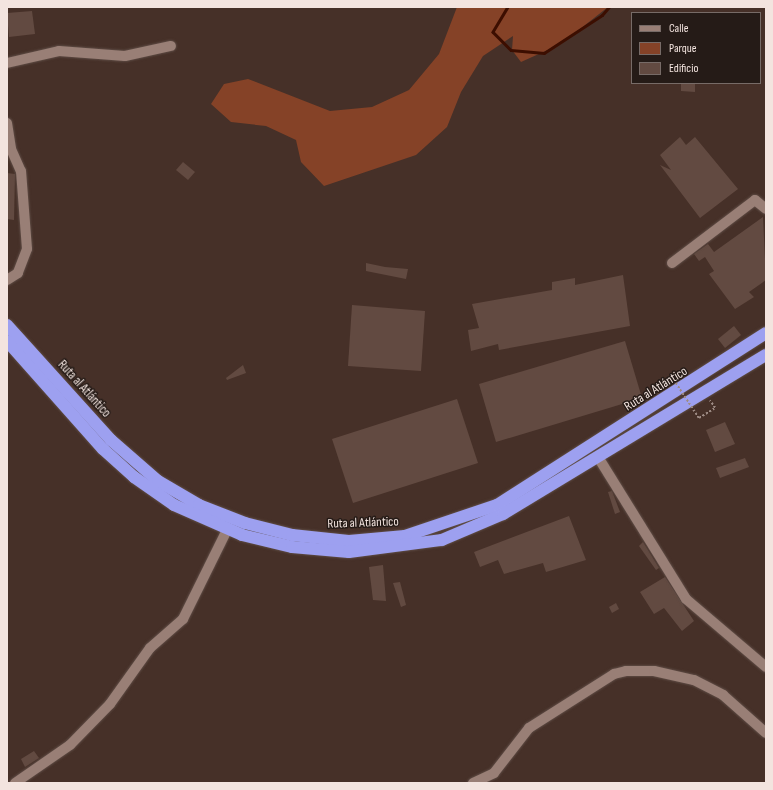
<!DOCTYPE html>
<meta charset="utf-8">
<style>
body{margin:0}
#map{position:relative;width:773px;height:790px;overflow:hidden;background:#463028;font-family:"Sofia Sans Condensed",sans-serif}
div>[style]{position:absolute}
.green>*{inset:0;background:#854227}
.stream>*{height:2.5px;margin:-1.25px;padding:0 1.25px;transform-origin:1.25px;border-radius:1.25px;background:#3c0e00}
.building>*{inset:0;background:#624a41}
.path>*{height:1.5px;margin-top:-0.75px;transform-origin:0;background:repeating-linear-gradient(90deg,#9e8c85 0 2px,transparent 0 4px)}
.roads{filter:drop-shadow(0 0 1px #5f4d46) drop-shadow(0 0 1px #5f4d46)}
.minor>*{height:10px;margin:-5px;padding:0 5px;transform-origin:5px;border-radius:5px;background:#997f76}
.highway>*{height:12px;margin:-6px;padding:0 6px;transform-origin:6px;border-radius:6px;background:#9da0f0}
.path-bridge>*{height:1.5px;margin-top:-0.75px;transform-origin:0;background:repeating-linear-gradient(90deg,#9e8c85 0 2px,transparent 0 4px)}
span{translate:-50% -50%;white-space:nowrap;text-align:center;line-height:1.15;-webkit-text-stroke:3px #251b17;paint-order:stroke}
.street-label{font-size:13px;color:#f3e4df}
.frame{position:absolute;inset:0;border:8px solid #f3e4df;pointer-events:none}
.legend{position:absolute;left:631px;top:12px;width:130px;height:72px;box-sizing:border-box;background:#251b17;border:1px solid #776b67;margin:0;padding:5px 7px;list-style:none;font-size:12px;color:#f3e4df}
.legend li{display:flex;align-items:center;gap:8px;height:20px}
.legend b{width:20px;border:1px solid #776b67}
</style>
<div id="map">
<div class="green">
<i style="clip-path:polygon(457px 7px,608px 7px,561px 44px,521px 62px,512px 50px,513px 36px,483px 56px,461px 92px,447px 127px,416px 155px,324px 186px,301px 162px,296px 140px,266px 126px,231px 122px,211px 104px,224px 84px,248px 79px,330px 111px,372px 107px,409px 90px,439px 54px)"></i>
</div>
<div class="stream">
<i style="left:508px;top:7px;width:29px;rotate:121deg"></i>
<i style="left:493px;top:32px;width:25px;rotate:45deg"></i>
<i style="left:511px;top:50px;width:33px;rotate:5deg"></i>
<i style="left:544px;top:53px;width:69px;rotate:-33.2deg"></i>
<i style="left:602px;top:15px;width:11px;rotate:-49deg"></i>
<i style="left:756px;top:7px;width:4px"></i>
</div>
<div class="building">
<i style="clip-path:polygon(32px 11px,35px 34px,9px 37px,7px 13px)"></i>
<i style="clip-path:polygon(681px 83px,695px 83px,695px 92px,681px 91px)"></i>
<i style="clip-path:polygon(680px 137px,686px 145px,695px 137px,738px 189px,700px 218px,660px 165px,671px 170px,660px 155px)"></i>
<i style="clip-path:polygon(183px 162px,195px 172px,188px 180px,176px 170px)"></i>
<i style="clip-path:polygon(7px 173px,15px 174px,14px 220px,7px 219px)"></i>
<i style="clip-path:polygon(763px 217px,766px 280px,749px 292px,754px 297px,735px 309px,709px 274px,714px 271px,705px 257px,699px 261px,694px 254px,708px 244px,714px 252px)"></i>
<i style="clip-path:polygon(366px 263px,385px 267px,408px 269px,406px 279px,366px 271px)"></i>
<i style="clip-path:polygon(623px 275px,630px 326px,499px 350px,498px 344px,471px 351px,468px 330px,479px 328px,472px 304px,552px 290px,552px 282px,575px 278px,575px 285px)"></i>
<i style="clip-path:polygon(352px 305px,425px 311px,421px 371px,348px 366px)"></i>
<i style="clip-path:polygon(734px 326px,741px 335px,725px 348px,718px 339px)"></i>
<i style="clip-path:polygon(625px 341px,642px 398px,496px 442px,479px 384px)"></i>
<i style="clip-path:polygon(243px 365px,246px 373px,227px 380px,226px 378px)"></i>
<i style="clip-path:polygon(457px 399px,478px 463px,353px 503px,332px 439px)"></i>
<i style="clip-path:polygon(725px 422px,735px 444px,715px 452px,706px 430px)"></i>
<i style="clip-path:polygon(745px 458px,749px 467px,720px 478px,716px 468px)"></i>
<i style="clip-path:polygon(612px 491px,620px 512px,615px 514px,608px 492px)"></i>
<i style="clip-path:polygon(569px 516px,586px 560px,546px 572px,543px 563px,504px 574px,498px 560px,480px 567px,474px 552px)"></i>
<i style="clip-path:polygon(643px 542px,659px 568px,656px 570px,639px 546px)"></i>
<i style="clip-path:polygon(383px 565px,386px 601px,373px 600px,369px 567px)"></i>
<i style="clip-path:polygon(665px 577px,694px 621px,682px 631px,664px 608px,654px 614px,640px 592px)"></i>
<i style="clip-path:polygon(400px 582px,406px 605px,401px 607px,393px 583px)"></i>
<i style="clip-path:polygon(616px 603px,619px 609px,612px 613px,609px 607px)"></i>
<i style="clip-path:polygon(34px 751px,39px 758px,25px 767px,21px 759px)"></i>
</div>
<div class="path">
<i style="left:699px;top:418px;width:19px;rotate:-32deg"></i>
<i style="left:715px;top:408px;width:9px;rotate:-126deg"></i>
</div>
<div class="roads">
<div class="minor">
<i style="left:7px;top:63px;width:53px;rotate:-13deg"></i>
<i style="left:59px;top:51px;width:66px;rotate:4.3deg"></i>
<i style="left:125px;top:56px;width:47px;rotate:-12.3deg"></i>
<i style="left:7px;top:123px;width:26px;rotate:81deg"></i>
<i style="left:11px;top:149px;width:24px;rotate:66deg"></i>
<i style="left:21px;top:171px;width:78px;rotate:85.6deg"></i>
<i style="left:27px;top:249px;width:26px;rotate:111deg"></i>
<i style="left:18px;top:273px;width:13px;rotate:148deg"></i>
<i style="left:672px;top:263px;width:104px;rotate:-37.2deg"></i>
<i style="left:755px;top:200px;width:14px;rotate:39deg"></i>
<i style="left:598px;top:457px;width:167px;rotate:58.2deg"></i>
<i style="left:686px;top:599px;width:105px;rotate:40.4deg"></i>
<i style="left:15px;top:783px;width:67px;rotate:-34.6deg"></i>
<i style="left:70px;top:745px;width:57px;rotate:-45.7deg"></i>
<i style="left:110px;top:704px;width:69px;rotate:-54.5deg"></i>
<i style="left:150px;top:648px;width:44px;rotate:-41.3deg"></i>
<i style="left:183px;top:619px;width:99px;rotate:-63.7deg"></i>
<i style="left:473px;top:783px;width:23px;rotate:-25deg"></i>
<i style="left:494px;top:773px;width:57px;rotate:-52.1deg"></i>
<i style="left:529px;top:728px;width:101px;rotate:-32.4deg"></i>
<i style="left:614px;top:674px;width:12px;rotate:-14deg"></i>
<i style="left:626px;top:671px;width:28px"></i>
<i style="left:654px;top:671px;width:41px;rotate:12.7deg"></i>
<i style="left:694px;top:680px;width:33px;rotate:27deg"></i>
<i style="left:723px;top:695px;width:57px;rotate:41.5deg"></i>
</div>
<div class="highway">
<i style="left:7px;top:325px;width:155px;rotate:47.9deg"></i>
<i style="left:111px;top:440px;width:62px;rotate:41.1deg"></i>
<i style="left:158px;top:481px;width:48px;rotate:30.3deg"></i>
<i style="left:199px;top:505px;width:49px;rotate:21.4deg"></i>
<i style="left:245px;top:523px;width:49px;rotate:14.3deg"></i>
<i style="left:292px;top:535px;width:57px;rotate:6deg"></i>
<i style="left:349px;top:541px;width:56px;rotate:-5.1deg"></i>
<i style="left:405px;top:536px;width:97px;rotate:-18.6deg"></i>
<i style="left:497px;top:505px;width:319px;rotate:-32.6deg"></i>
<i style="left:7px;top:341px;width:144px;rotate:48.4deg"></i>
<i style="left:103px;top:449px;width:42px;rotate:42.1deg"></i>
<i style="left:134px;top:477px;width:49px;rotate:35deg"></i>
<i style="left:174px;top:505px;width:74px;rotate:23.8deg"></i>
<i style="left:242px;top:535px;width:51px;rotate:13.5deg"></i>
<i style="left:292px;top:547px;width:57px;rotate:5deg"></i>
<i style="left:349px;top:552px;width:94px;rotate:-7.4deg"></i>
<i style="left:442px;top:540px;width:66px;rotate:-23.1deg"></i>
<i style="left:503px;top:514px;width:307px;rotate:-31.2deg"></i>
</div>
</div>
<div class="path-bridge">
<i style="left:676px;top:383px;width:42px;rotate:56.7deg"></i>
</div>
<div class="street-label">
<span style="left:84px;top:389px;rotate:48deg">Ruta al Atlántico</span>
<span style="left:656px;top:389px;rotate:-32deg">Ruta al Atlántico</span>
<span style="left:363px;top:523px;rotate:-2deg">Ruta al Atlántico</span>
</div>
<div class="frame"></div>
<ul class="legend">
<li><b style="height:5px;background:#997f76"></b>Calle</li>
<li><b style="height:11px;background:#854227"></b>Parque</li>
<li><b style="height:11px;background:#624a41"></b>Edificio</li>
</ul>
</div>
